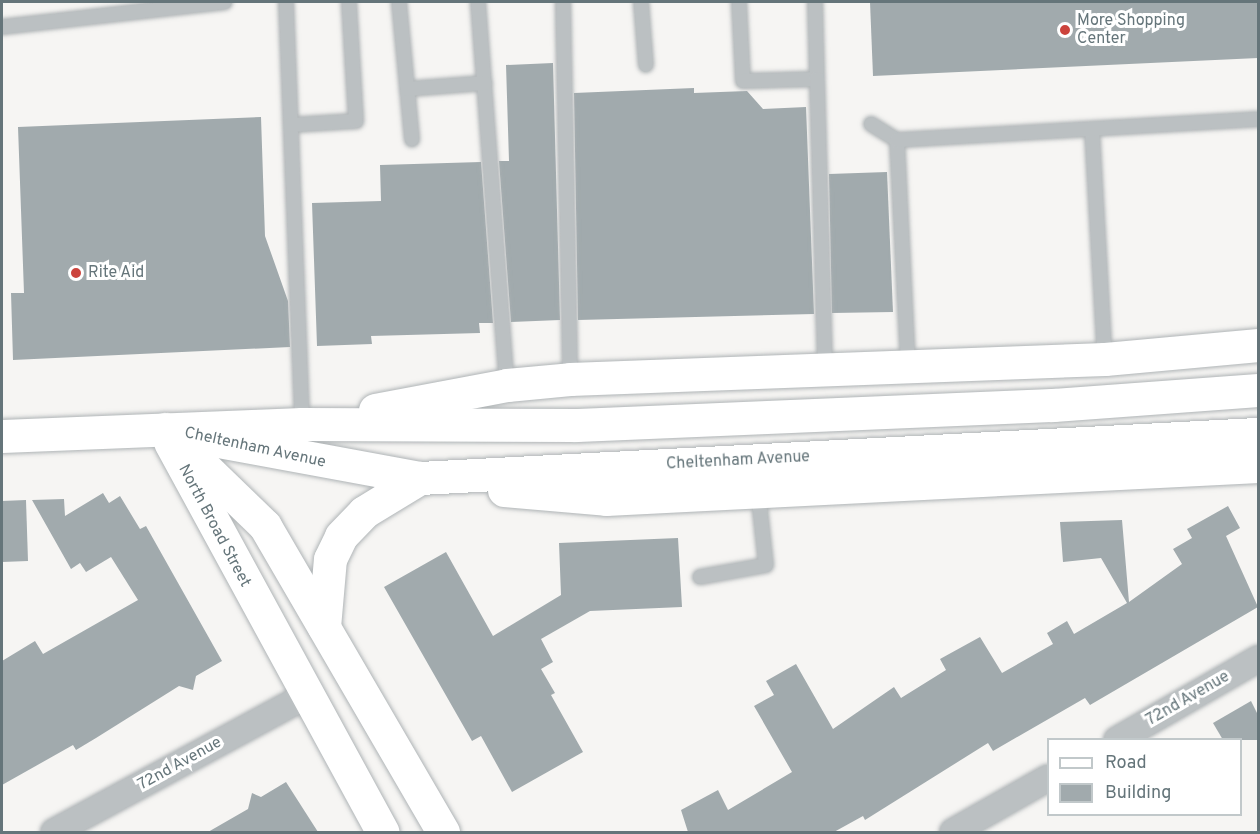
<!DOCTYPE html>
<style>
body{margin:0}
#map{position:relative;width:1260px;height:834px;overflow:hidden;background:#f6f5f3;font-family:Overpass,sans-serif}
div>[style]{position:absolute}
.building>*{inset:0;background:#a1aaad}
.roads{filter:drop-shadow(0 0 2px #afb4b6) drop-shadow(0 0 2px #afb4b6)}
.lane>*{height:14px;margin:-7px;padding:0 7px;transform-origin:7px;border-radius:7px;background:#bbc0c2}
.street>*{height:26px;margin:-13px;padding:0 13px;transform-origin:13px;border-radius:13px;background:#bbc0c2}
.primary>*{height:33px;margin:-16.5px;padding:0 16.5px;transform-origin:16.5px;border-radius:16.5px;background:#fff}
.highway>*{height:33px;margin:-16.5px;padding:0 16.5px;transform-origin:16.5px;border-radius:16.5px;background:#fff}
.dots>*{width:16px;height:16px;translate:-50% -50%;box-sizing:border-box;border:3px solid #fff;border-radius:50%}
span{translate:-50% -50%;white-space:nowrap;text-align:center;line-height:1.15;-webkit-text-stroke:6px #fff;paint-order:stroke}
.poi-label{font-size:16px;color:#65757a}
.left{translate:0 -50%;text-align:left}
.street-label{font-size:16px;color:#65757a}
.frame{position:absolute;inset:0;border:3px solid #65757a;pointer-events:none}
.legend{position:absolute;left:1047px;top:738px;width:195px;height:78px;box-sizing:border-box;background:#fff;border:2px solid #c1c8ca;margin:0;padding:8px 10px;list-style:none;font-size:18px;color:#65757a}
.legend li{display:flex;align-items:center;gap:12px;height:30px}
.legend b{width:30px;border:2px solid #c1c8ca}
</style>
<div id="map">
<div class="building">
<i style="clip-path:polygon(870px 2px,1258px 2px,1258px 58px,873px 76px)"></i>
<i style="clip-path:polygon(553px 63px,560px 320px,511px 322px,499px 161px,509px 161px,506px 65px)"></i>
<i style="clip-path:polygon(694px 88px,694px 93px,747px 91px,763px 109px,806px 107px,814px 314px,578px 320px,574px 93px)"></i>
<i style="clip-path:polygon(261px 117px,265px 236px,288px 301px,290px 347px,13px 360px,11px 293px,24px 293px,18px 127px)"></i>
<i style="clip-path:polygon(481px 162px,493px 323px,479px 323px,480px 333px,371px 336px,372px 344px,317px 346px,312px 203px,381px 201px,380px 165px)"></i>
<i style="clip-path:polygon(887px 172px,893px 312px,832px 313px,829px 174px)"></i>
<i style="clip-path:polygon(103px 493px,109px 503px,120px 496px,140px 529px,146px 526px,222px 661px,196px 676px,193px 690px,179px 686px,96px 738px,76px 750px,73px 745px,2px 785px,2px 661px,35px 641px,43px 654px,138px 600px,111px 557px,86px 572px,80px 563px,71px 569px,32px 500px,64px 499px,65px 516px)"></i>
<i style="clip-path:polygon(26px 500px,28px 561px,2px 562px,2px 501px)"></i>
<i style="clip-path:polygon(1228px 506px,1240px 528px,1226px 536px,1258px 607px,1090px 705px,1085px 698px,993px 751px,988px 743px,865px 820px,863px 816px,834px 832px,688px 832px,681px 810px,718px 790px,728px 810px,792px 772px,754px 706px,774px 695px,766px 681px,796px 664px,833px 729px,894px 687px,901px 698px,946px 670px,940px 659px,980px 637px,1002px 673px,1053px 644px,1047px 633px,1067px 621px,1074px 634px,1127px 603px,1101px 558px,1063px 562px,1060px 522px,1122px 520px,1129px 602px,1182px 564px,1173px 549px,1192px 538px,1187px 529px)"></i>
<i style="clip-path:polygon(678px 538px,682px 607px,590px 611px,541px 639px,553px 662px,541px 669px,555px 693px,551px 695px,583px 752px,512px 792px,481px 736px,472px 741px,384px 587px,446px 552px,493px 636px,561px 595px,559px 543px)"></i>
<i style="clip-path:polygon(1251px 701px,1258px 715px,1258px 740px,1223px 740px,1213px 723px)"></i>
<i style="clip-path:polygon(286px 782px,318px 832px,208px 832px,248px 809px,252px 793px,261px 797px)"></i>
</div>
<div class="roads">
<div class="lane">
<i style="left:286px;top:2px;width:422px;rotate:87.8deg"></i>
<i style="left:399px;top:2px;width:138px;rotate:84.6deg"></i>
<i style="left:478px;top:2px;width:384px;rotate:85.7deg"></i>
<i style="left:563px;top:2px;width:377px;rotate:88.9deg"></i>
<i style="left:641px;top:2px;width:63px;rotate:85.5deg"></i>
<i style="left:739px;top:2px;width:79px;rotate:87.1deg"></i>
<i style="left:743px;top:81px;width:74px;rotate:-1.5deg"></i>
<i style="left:817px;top:79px;width:77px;rotate:-91.5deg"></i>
<i style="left:2px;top:27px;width:224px;rotate:-6.4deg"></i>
<i style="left:817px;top:79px;width:290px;rotate:88.4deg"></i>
<i style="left:407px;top:89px;width:78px;rotate:-4.4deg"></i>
<i style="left:871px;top:124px;width:31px;rotate:32deg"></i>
<i style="left:897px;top:140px;width:226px;rotate:87.2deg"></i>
<i style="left:291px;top:125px;width:65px;rotate:-3.5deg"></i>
<i style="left:356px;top:121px;width:119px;rotate:-93.4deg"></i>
<i style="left:1092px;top:130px;width:229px;rotate:86.8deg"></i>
<i style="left:897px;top:140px;width:362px;rotate:-3.3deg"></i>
<i style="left:700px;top:577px;width:67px;rotate:-10.3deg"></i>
<i style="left:766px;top:565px;width:74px;rotate:-96.2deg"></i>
</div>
<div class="street">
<i style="left:1117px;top:740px;width:163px;rotate:-29.9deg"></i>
<i style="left:54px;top:832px;width:286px;rotate:-28.4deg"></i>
<i style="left:953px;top:832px;width:109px;rotate:-29.6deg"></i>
</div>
<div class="primary">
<i style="left:165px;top:429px;width:139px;rotate:44.1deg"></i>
<i style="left:265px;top:526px;width:354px;rotate:59.8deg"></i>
<i style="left:170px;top:442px;width:444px;rotate:61.4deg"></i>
</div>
<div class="highway">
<i style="left:375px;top:410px;width:134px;rotate:-10.7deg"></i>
<i style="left:507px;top:385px;width:63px;rotate:-5.4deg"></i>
<i style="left:570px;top:379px;width:535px;rotate:-2.14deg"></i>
<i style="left:1105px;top:359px;width:154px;rotate:-5.2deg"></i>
<i style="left:2px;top:436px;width:300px;rotate:-2.3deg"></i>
<i style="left:302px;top:424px;width:274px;rotate:0.2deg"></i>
<i style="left:576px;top:425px;width:477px;rotate:-2.4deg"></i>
<i style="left:1053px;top:405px;width:206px;rotate:-4.2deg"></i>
<i style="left:213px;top:440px;width:210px;rotate:10.4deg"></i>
<i style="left:420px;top:478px;width:839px;rotate:-3.01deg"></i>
<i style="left:504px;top:490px;width:102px;rotate:5deg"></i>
<i style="left:606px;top:499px;width:653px;rotate:-2.9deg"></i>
<i style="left:324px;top:627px;width:68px;rotate:-85deg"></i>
<i style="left:330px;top:559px;width:25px;rotate:-64deg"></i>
<i style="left:341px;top:536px;width:33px;rotate:-46deg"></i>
<i style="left:364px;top:512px;width:66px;rotate:-31.3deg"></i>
</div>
</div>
<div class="dots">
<i style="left:1065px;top:30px;background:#cc433c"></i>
<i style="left:76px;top:273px;background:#cc433c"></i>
</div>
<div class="poi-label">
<span class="left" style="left:1077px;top:30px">More Shopping<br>Center</span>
<span class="left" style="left:88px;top:273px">Rite Aid</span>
</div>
<div class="street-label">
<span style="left:255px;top:448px;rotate:12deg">Cheltenham Avenue</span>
<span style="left:738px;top:461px;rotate:-3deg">Cheltenham Avenue</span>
<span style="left:214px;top:526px;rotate:62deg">North Broad Street</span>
<span style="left:1188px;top:699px;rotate:-30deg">72nd Avenue</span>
<span style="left:180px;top:764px;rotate:-29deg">72nd Avenue</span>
</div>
<div class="frame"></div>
<ul class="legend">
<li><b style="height:8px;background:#fff"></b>Road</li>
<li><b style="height:16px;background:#a1aaad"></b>Building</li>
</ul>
</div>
